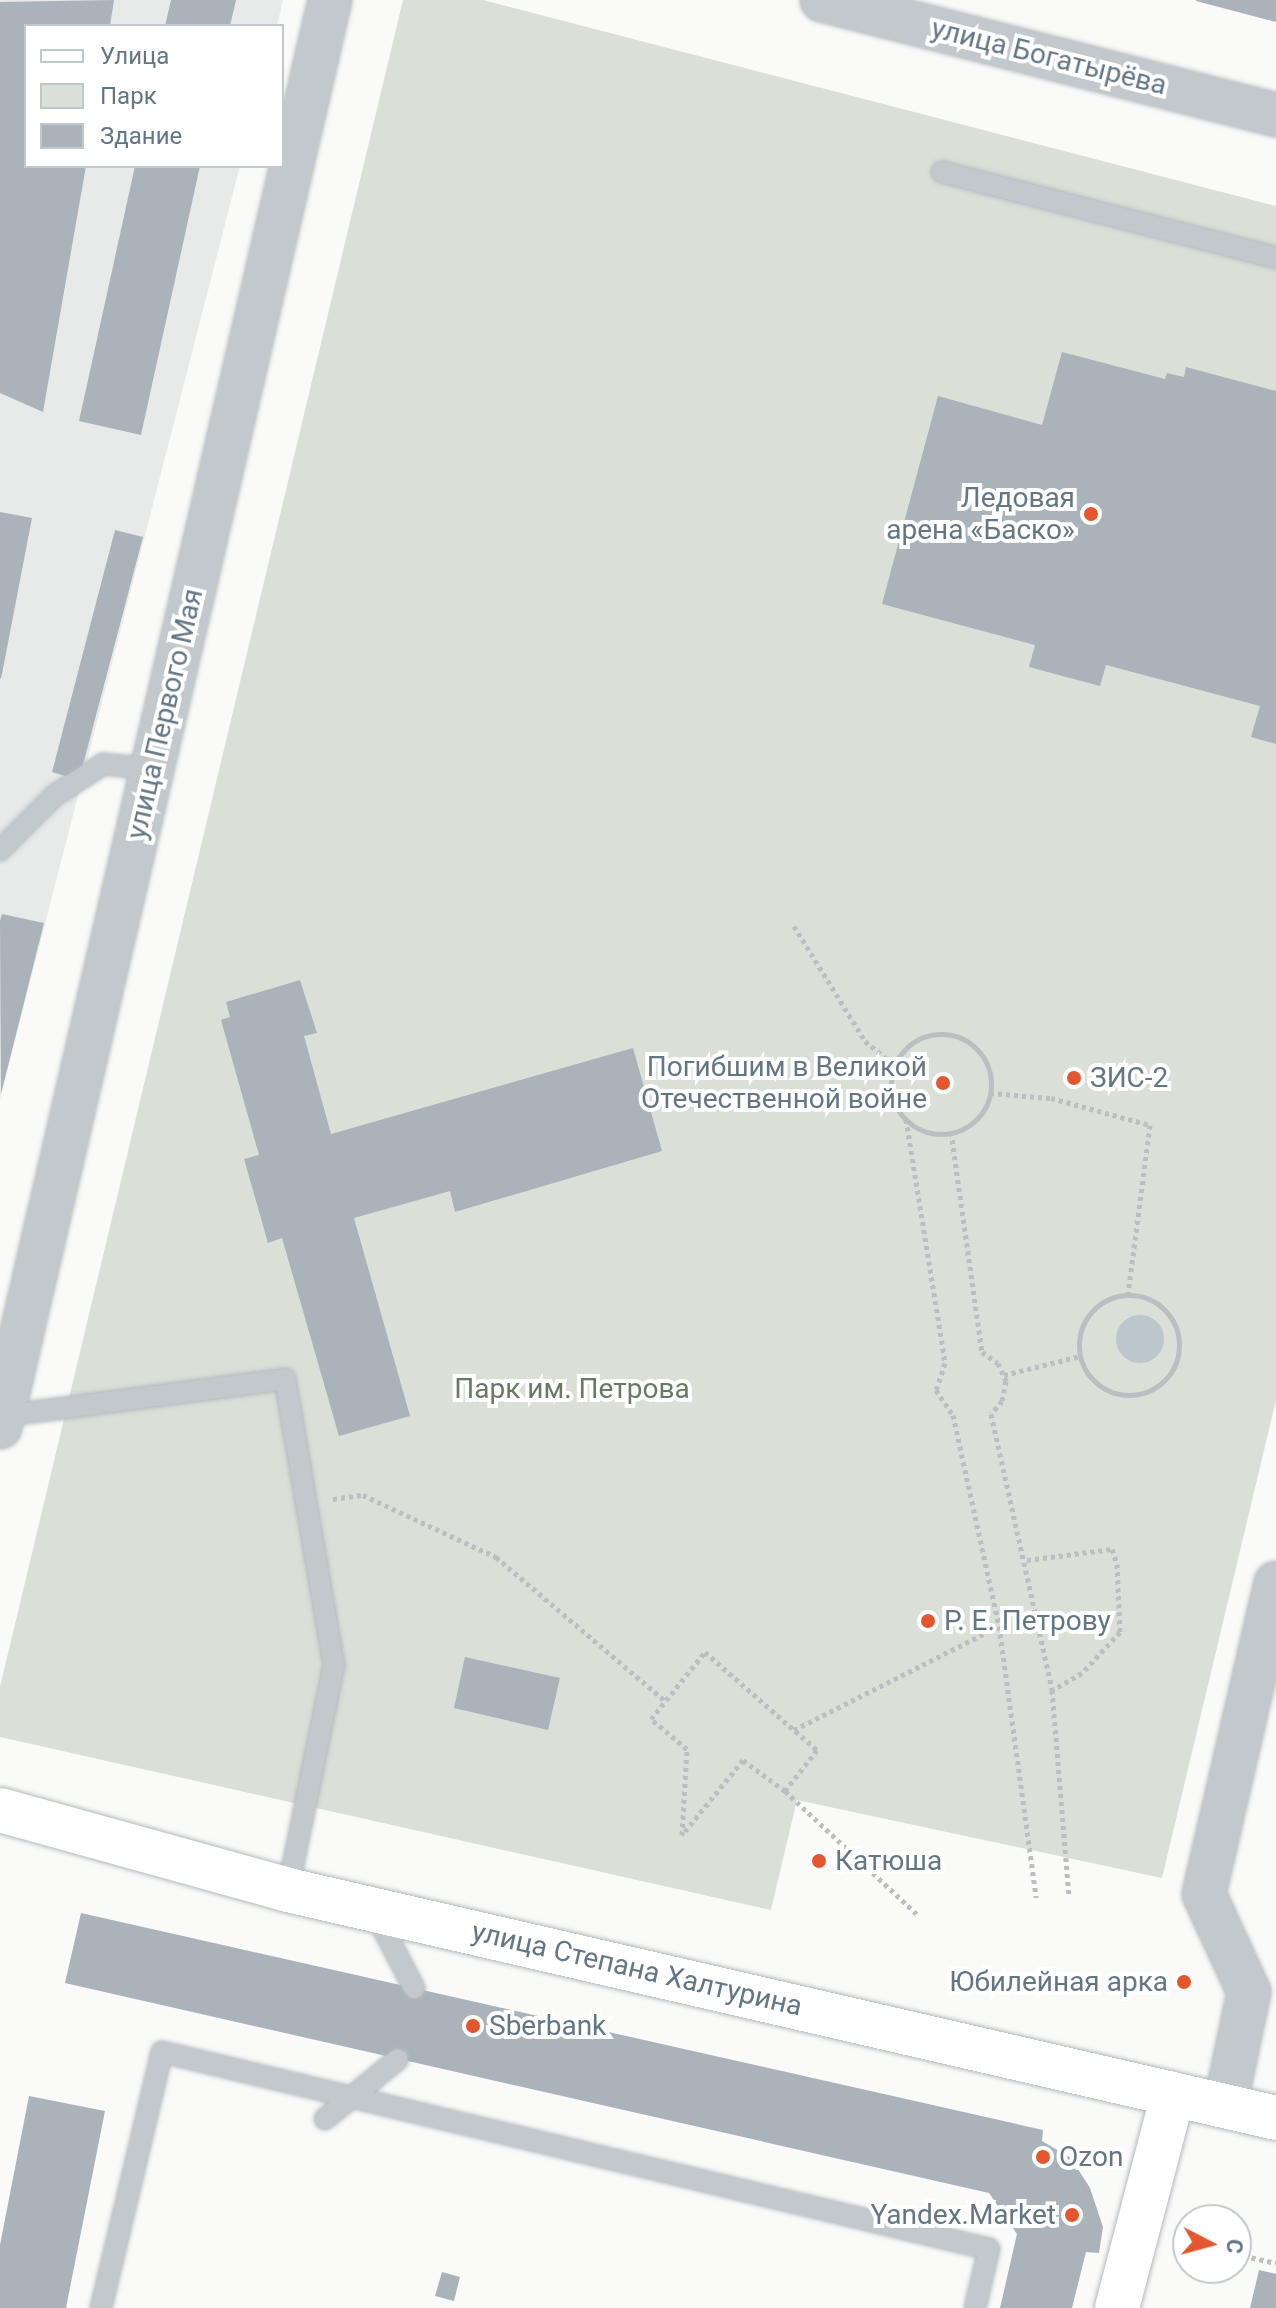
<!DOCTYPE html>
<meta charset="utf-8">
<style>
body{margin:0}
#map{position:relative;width:1276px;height:2308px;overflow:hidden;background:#fafaf8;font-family:Roboto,sans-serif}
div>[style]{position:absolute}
.built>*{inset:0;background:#e8e9e9}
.green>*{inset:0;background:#dadfd7}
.water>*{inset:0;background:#bbc7cb}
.round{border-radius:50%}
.building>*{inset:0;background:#aab3b9}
.path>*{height:5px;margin-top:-2.5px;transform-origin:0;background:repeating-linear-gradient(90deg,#bbbfc2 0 4px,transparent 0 8px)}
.path>.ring{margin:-2.5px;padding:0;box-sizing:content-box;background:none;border:5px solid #bbbfc2;border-radius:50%}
.roads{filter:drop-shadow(0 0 2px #b3babf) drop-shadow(0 0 2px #b3babf)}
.lane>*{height:20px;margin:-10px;padding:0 10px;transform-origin:10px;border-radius:10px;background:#c3c8cc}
.street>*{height:42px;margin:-21px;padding:0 21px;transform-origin:21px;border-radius:21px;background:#c3c8cc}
.secondary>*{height:44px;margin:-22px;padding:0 22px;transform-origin:22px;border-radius:22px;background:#fff}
.dots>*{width:22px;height:22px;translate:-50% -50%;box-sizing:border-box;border:4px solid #fff;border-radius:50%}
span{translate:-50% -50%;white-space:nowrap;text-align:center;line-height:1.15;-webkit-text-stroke:8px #fff;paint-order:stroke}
.street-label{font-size:28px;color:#657683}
.poi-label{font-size:28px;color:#657683}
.right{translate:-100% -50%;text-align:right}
.left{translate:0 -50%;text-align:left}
.park-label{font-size:28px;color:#687a64}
.legend{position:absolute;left:24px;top:24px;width:260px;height:144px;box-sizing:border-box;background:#fff;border:2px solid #c1c8cd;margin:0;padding:10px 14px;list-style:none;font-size:24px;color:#657683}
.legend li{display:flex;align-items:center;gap:16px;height:40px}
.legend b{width:40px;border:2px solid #c1c8cd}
.north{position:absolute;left:1172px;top:2204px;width:80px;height:80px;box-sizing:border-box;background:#fff;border:2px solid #c1c8cd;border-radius:50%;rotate:96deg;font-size:22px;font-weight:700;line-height:32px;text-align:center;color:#657683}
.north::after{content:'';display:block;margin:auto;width:28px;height:36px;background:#e4572e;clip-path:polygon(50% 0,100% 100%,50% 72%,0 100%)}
</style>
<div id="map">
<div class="built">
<i style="clip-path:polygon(0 0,283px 0,277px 26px,26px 26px,26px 166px,240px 166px,0 1099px)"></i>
</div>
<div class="green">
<i style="clip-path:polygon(403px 0,483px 0,1276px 206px,1276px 1400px,1162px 1878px,797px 1800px,771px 1910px,0 1737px,0 1687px)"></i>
</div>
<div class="water">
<i class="round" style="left:1116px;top:1315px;width:48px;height:48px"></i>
</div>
<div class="building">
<i style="clip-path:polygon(114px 0,110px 26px,26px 26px,26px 166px,86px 166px,43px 412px,0 393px,0 2px)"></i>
<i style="clip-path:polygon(171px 0,236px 0,230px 26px,165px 26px)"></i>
<i style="clip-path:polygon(1196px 0,1276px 0,1276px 22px,1196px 1px)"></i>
<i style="clip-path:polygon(135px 166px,200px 166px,141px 435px,79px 421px)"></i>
<i style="clip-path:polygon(1062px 352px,1165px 379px,1167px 373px,1184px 377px,1186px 367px,1276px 391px,1276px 744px,1251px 737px,1260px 706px,1106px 665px,1100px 686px,1029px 667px,1035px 645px,882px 604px,938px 396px,1042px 425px)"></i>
<i style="clip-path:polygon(0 512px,32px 518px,1px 679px,0 678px)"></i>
<i style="clip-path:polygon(115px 530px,143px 537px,79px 780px,52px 772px)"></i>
<i style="clip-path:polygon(2px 914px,44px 923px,1px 1094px,0 921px)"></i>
<i style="clip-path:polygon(300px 980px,317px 1033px,304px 1036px,331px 1134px,633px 1048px,662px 1151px,455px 1212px,450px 1191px,354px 1218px,410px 1416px,339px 1436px,282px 1238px,268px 1243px,244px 1159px,259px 1155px,221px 1020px,230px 1017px,226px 1002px)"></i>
<i style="clip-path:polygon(465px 1657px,560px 1678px,548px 1730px,454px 1708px)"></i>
<i style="clip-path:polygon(81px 1913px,1043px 2130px,1042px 2141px,1071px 2158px,1090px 2188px,1103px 2227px,1099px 2253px,1086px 2252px,1072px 2308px,1000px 2308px,1017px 2234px,989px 2193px,65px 1983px)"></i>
<i style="clip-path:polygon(29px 2096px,105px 2111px,66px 2308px,0 2308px,0 2245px)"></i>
<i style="clip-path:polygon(1259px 2270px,1276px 2274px,1276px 2308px,1250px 2308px)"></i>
<i style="clip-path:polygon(442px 2272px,460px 2277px,454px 2301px,435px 2296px)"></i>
</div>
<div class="path">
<i style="left:794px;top:926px;width:135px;rotate:58.3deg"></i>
<i style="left:865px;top:1041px;width:38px;rotate:39deg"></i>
<i class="ring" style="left:891px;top:1034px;width:95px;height:95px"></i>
<i style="left:990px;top:1093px;width:61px;rotate:4.7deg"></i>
<i style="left:1051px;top:1098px;width:103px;rotate:15.3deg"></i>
<i style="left:1150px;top:1125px;width:171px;rotate:97.4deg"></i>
<i style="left:906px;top:1119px;width:247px;rotate:80.9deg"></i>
<i style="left:945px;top:1363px;width:28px;rotate:108deg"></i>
<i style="left:936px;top:1390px;width:30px;rotate:56deg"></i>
<i style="left:953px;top:1415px;width:216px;rotate:77.7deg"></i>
<i style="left:999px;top:1626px;width:274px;rotate:82.2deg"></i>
<i style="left:951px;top:1132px;width:222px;rotate:82deg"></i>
<i style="left:982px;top:1352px;width:19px;rotate:35deg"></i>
<i style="left:998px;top:1363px;width:20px;rotate:66deg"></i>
<i style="left:1006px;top:1381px;width:20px;rotate:101deg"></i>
<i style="left:1002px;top:1401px;width:17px;rotate:130deg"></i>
<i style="left:991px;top:1414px;width:283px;rotate:77.5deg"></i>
<i style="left:1052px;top:1690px;width:206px;rotate:85.3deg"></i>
<i class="ring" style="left:1079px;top:1295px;width:95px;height:95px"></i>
<i style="left:1004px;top:1375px;width:79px;rotate:-13.9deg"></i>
<i style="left:333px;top:1499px;width:30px;rotate:-8deg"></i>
<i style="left:363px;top:1495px;width:147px;rotate:25deg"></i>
<i style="left:496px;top:1557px;width:222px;rotate:40.4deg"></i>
<i style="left:1027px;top:1560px;width:86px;rotate:-7.4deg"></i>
<i style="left:1112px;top:1549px;width:16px;rotate:72deg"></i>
<i style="left:1117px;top:1564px;width:68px;rotate:87.5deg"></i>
<i style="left:1120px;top:1632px;width:56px;rotate:132.8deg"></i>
<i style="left:1082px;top:1673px;width:34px;rotate:150deg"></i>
<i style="left:705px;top:1652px;width:149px;rotate:41.2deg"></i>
<i style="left:817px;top:1750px;width:52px;rotate:128deg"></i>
<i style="left:785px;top:1791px;width:52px;rotate:-143.6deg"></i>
<i style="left:743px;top:1760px;width:97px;rotate:129.1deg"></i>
<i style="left:682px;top:1835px;width:86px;rotate:-86.7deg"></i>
<i style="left:687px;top:1749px;width:47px;rotate:-140.2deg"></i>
<i style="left:651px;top:1719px;width:86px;rotate:-51.1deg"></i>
<i style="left:794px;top:1730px;width:230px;rotate:-26.9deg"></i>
<i style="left:785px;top:1791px;width:183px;rotate:43deg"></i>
<i style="left:1236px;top:2254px;width:41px;rotate:12.7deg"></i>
</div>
<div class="roads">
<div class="lane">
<i style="left:942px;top:172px;width:345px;rotate:14.4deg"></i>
<i style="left:0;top:850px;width:76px;rotate:-45deg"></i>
<i style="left:54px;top:796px;width:59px;rotate:-33.1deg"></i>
<i style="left:103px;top:764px;width:49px;rotate:5.8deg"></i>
<i style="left:2px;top:1416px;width:285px;rotate:-7.4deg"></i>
<i style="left:285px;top:1379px;width:290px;rotate:80.3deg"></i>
<i style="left:334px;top:1665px;width:230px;rotate:101.6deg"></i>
<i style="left:374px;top:1911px;width:87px;rotate:62.5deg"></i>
<i style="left:325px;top:2119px;width:94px;rotate:-39.4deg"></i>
<i style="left:101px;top:2308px;width:263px;rotate:-76.6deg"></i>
<i style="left:162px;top:2052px;width:850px;rotate:13.4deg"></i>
<i style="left:989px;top:2249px;width:61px;rotate:103.3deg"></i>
</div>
<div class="street">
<i style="left:822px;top:0;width:468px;rotate:14.2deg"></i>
<i style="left:0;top:1427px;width:1465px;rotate:-76.98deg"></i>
<i style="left:1225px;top:2106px;width:116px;rotate:-78.1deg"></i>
<i style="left:1249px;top:1992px;width:108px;rotate:-114.7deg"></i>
<i style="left:1204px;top:1894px;width:319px;rotate:-77deg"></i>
</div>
<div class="secondary">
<i style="left:0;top:1810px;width:299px;rotate:15.5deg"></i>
<i style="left:288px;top:1890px;width:1014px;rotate:12.99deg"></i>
<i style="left:1117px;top:2308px;width:221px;rotate:-75.3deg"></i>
</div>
</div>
<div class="dots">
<i style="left:1091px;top:514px;background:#e4572e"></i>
<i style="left:1074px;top:1078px;background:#e4572e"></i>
<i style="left:943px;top:1083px;background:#e4572e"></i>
<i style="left:928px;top:1621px;background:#e4572e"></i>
<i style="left:819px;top:1861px;background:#e4572e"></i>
<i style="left:1184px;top:1982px;background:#e4572e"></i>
<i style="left:473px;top:2026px;background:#e4572e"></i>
<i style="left:1043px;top:2157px;background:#e4572e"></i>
<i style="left:1072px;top:2215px;background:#e4572e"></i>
</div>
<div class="street-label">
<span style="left:1049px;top:57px;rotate:14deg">улица Богатырёва</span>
<span style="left:165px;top:714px;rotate:-77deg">улица Первого Мая</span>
<span style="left:637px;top:1969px;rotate:13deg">улица Степана Халтурина</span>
</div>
<div class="poi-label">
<span class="right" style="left:1075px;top:514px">Ледовая<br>арена «Баско»</span>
<span class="right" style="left:927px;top:1083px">Погибшим в Великой<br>Отечественной войне</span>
<span class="left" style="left:1090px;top:1078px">ЗИС-2</span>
<span class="left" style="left:944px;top:1621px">Р. Е. Петрову</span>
<span class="left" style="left:835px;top:1861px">Катюша</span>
<span class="right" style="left:1168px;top:1982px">Юбилейная арка</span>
<span class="left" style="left:489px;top:2026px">Sberbank</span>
<span class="left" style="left:1059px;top:2157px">Ozon</span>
<span class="right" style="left:1056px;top:2215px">Yandex.Market</span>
</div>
<div class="park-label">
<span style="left:572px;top:1389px">Парк им. Петрова</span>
</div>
<ul class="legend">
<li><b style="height:10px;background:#fff"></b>Улица</li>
<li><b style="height:22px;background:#dadfd7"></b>Парк</li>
<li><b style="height:22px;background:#aab3b9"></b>Здание</li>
</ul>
<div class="north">С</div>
</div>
